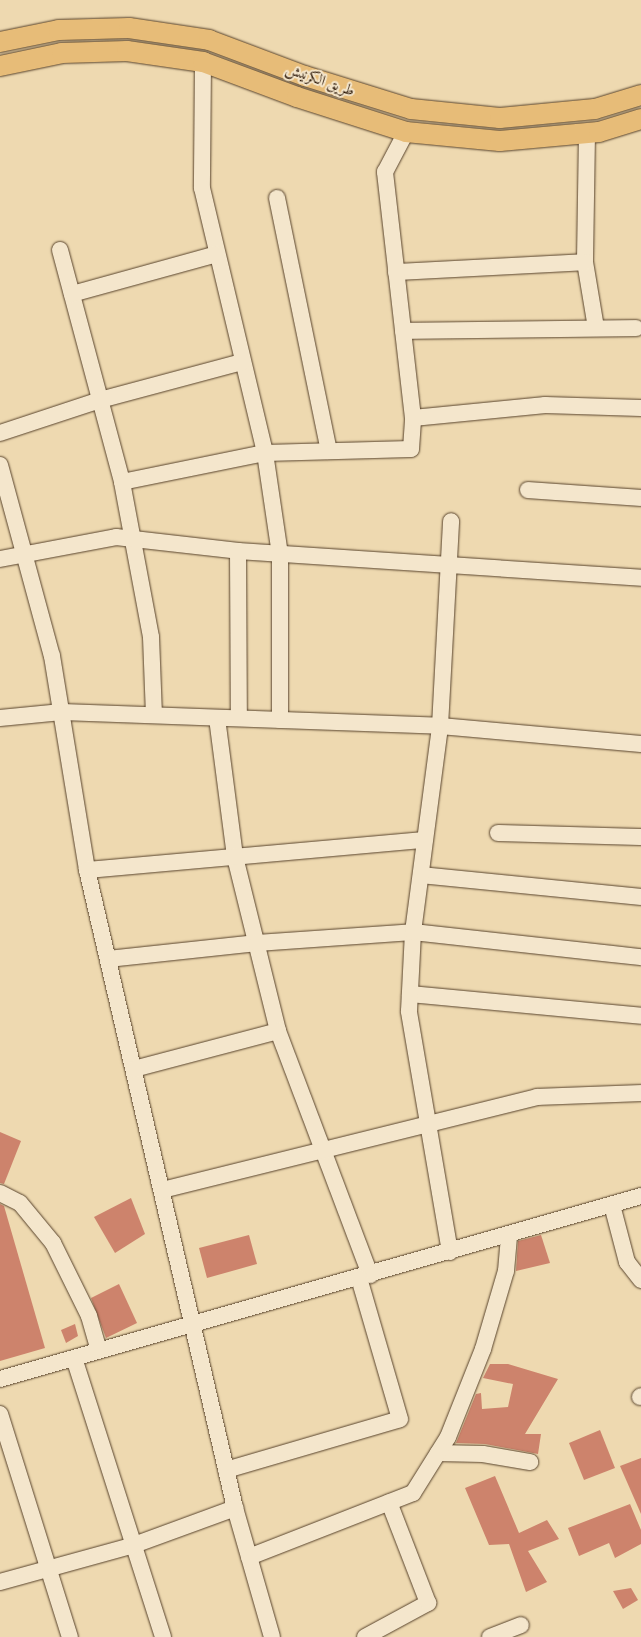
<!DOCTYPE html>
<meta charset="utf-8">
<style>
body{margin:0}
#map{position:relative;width:641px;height:1637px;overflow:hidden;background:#eed9b0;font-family:"IM FELL French Canon",Amiri,serif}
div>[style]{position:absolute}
.building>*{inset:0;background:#cd836c}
.roads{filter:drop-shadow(0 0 1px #58432c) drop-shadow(0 0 1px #58432c)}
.minor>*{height:16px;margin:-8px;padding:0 8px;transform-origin:8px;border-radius:8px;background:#f4e6cc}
.major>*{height:20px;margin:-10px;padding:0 10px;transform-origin:10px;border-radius:10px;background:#e7bc78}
span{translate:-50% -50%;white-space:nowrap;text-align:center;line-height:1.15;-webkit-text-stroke:4px #f4e6cc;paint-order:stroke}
.street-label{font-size:15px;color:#261100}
</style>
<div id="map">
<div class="building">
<i style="clip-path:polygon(0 1132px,21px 1141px,4px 1184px,0 1183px)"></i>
<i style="clip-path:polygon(131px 1198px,145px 1234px,115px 1253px,94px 1217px)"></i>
<i style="clip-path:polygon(0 1204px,4px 1206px,45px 1348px,0 1361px)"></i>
<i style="clip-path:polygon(249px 1235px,257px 1264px,207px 1278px,199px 1248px)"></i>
<i style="clip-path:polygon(541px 1235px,550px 1263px,516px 1271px,518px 1241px)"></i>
<i style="clip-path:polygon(119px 1284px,137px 1323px,106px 1338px,91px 1298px)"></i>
<i style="clip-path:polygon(75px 1324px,78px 1336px,66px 1343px,61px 1330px)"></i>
<i style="clip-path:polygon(490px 1364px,508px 1364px,558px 1379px,525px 1434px,541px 1434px,538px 1454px,485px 1444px,456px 1443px,476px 1394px,481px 1393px,482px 1409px,508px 1407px,513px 1384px,483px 1378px)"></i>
<i style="clip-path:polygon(600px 1430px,615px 1468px,584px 1480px,569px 1443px)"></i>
<i style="clip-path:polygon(641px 1458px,641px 1514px,620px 1466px)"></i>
<i style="clip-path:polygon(495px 1476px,519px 1533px,547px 1520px,559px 1539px,528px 1551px,547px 1582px,526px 1592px,509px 1544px,489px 1545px,465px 1488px)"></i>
<i style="clip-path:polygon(630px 1504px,641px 1530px,641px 1544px,615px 1558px,609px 1543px,579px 1556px,568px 1528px)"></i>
<i style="clip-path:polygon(631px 1588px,638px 1600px,623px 1609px,613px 1591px)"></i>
</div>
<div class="roads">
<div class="minor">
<i style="left:203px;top:62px;width:126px;rotate:90.5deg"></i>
<i style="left:202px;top:188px;width:272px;rotate:76.6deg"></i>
<i style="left:265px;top:453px;width:103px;rotate:81.6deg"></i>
<i style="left:280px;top:555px;width:165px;rotate:90deg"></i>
<i style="left:587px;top:133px;width:129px;rotate:90.9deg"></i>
<i style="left:585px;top:262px;width:67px;rotate:80.5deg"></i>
<i style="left:277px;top:198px;width:258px;rotate:78.4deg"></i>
<i style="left:60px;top:250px;width:240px;rotate:75deg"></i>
<i style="left:122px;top:482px;width:158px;rotate:79.4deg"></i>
<i style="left:151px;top:637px;width:78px;rotate:87.8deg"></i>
<i style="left:396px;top:272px;width:189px;rotate:-3deg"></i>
<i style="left:72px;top:294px;width:150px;rotate:-15.4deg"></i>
<i style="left:403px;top:331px;width:233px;rotate:-0.7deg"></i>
<i style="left:413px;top:418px;width:133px;rotate:-5.6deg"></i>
<i style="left:545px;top:405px;width:96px;rotate:1.8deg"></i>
<i style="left:0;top:433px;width:105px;rotate:-18.3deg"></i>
<i style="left:100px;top:400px;width:147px;rotate:-15deg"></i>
<i style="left:0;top:465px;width:198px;rotate:74.8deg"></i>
<i style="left:52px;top:656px;width:217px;rotate:80.7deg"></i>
<i style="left:87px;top:870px;width:655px;rotate:76.94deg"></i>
<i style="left:235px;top:1508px;width:134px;rotate:74deg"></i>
<i style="left:122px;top:482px;width:146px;rotate:-11.5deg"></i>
<i style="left:265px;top:453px;width:146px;rotate:-1.6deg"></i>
<i style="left:411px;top:449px;width:31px;rotate:-86deg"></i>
<i style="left:413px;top:418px;width:248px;rotate:-96.5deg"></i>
<i style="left:385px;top:172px;width:45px;rotate:-62.3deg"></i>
<i style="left:528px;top:490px;width:113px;rotate:4deg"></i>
<i style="left:238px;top:551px;width:167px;rotate:89.7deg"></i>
<i style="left:0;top:559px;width:118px;rotate:-10.7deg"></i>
<i style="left:116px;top:537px;width:123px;rotate:6.5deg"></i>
<i style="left:238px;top:551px;width:404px;rotate:3.8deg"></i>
<i style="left:0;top:718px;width:62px;rotate:-5.5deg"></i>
<i style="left:62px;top:712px;width:378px;rotate:2.1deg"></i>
<i style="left:440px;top:726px;width:202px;rotate:5.1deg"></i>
<i style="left:217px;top:718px;width:140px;rotate:82.6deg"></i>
<i style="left:235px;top:857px;width:179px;rotate:76.1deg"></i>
<i style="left:278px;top:1031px;width:261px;rotate:69.3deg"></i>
<i style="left:498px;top:833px;width:143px;rotate:1.6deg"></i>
<i style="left:87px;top:870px;width:339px;rotate:-5.1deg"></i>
<i style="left:421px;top:875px;width:221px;rotate:5.7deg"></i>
<i style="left:108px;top:959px;width:150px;rotate:-6.1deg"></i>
<i style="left:257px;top:943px;width:156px;rotate:-4deg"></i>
<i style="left:413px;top:932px;width:229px;rotate:6.3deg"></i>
<i style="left:410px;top:994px;width:232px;rotate:5.4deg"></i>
<i style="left:134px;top:1069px;width:149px;rotate:-14.8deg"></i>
<i style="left:162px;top:1190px;width:386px;rotate:-13.9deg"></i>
<i style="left:537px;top:1097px;width:104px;rotate:-2.2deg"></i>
<i style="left:0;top:1193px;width:22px;rotate:27deg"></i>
<i style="left:20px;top:1203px;width:52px;rotate:50.5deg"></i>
<i style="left:53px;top:1243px;width:81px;rotate:63.7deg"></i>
<i style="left:89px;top:1316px;width:35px;rotate:74deg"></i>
<i style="left:612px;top:1205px;width:59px;rotate:75.3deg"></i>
<i style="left:627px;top:1262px;width:23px;rotate:52deg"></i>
<i style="left:450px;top:1252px;width:244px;rotate:-99.7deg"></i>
<i style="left:409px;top:1011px;width:79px;rotate:-87.1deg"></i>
<i style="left:413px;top:932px;width:208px;rotate:-82.5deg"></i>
<i style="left:440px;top:726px;width:205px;rotate:-86.9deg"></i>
<i style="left:74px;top:1358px;width:293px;rotate:72.3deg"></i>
<i style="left:0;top:1379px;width:667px;rotate:-15.93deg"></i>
<i style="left:640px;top:1397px;width:1px;rotate:-45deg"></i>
<i style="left:0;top:1414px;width:234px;rotate:72.6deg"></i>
<i style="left:438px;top:1453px;width:45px;rotate:1.3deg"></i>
<i style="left:483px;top:1454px;width:48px;rotate:9.7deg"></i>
<i style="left:226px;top:1470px;width:181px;rotate:-16.3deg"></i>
<i style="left:400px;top:1419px;width:147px;rotate:-106.2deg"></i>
<i style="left:249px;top:1557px;width:176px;rotate:-21.3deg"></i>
<i style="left:413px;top:1493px;width:66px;rotate:-58deg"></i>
<i style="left:448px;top:1437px;width:95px;rotate:-68.3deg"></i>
<i style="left:483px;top:1349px;width:81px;rotate:-73.6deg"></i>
<i style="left:506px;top:1271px;width:36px;rotate:-85deg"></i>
<i style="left:0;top:1582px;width:139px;rotate:-15.4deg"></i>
<i style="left:134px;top:1545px;width:108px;rotate:-20.1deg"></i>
<i style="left:365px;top:1637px;width:72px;rotate:-28.4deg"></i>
<i style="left:428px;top:1603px;width:108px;rotate:-111.1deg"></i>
<i style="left:490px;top:1637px;width:33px;rotate:-21deg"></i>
</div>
<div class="major">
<i style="left:0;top:42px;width:60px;rotate:-11.5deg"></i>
<i style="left:59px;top:30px;width:70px;rotate:-1.6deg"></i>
<i style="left:129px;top:28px;width:81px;rotate:8.5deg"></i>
<i style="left:209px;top:40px;width:103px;rotate:20.6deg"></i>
<i style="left:305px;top:76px;width:111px;rotate:17.3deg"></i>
<i style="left:411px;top:109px;width:89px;rotate:5.8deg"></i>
<i style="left:500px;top:118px;width:95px;rotate:-5.4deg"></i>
<i style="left:595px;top:109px;width:48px;rotate:-16.9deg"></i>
<i style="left:0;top:66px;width:63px;rotate:-11.8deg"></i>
<i style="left:62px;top:53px;width:65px;rotate:-1.8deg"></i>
<i style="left:127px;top:51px;width:77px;rotate:8.2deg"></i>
<i style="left:203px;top:62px;width:100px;rotate:20.4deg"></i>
<i style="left:297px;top:97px;width:114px;rotate:17.8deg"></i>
<i style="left:406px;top:132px;width:94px;rotate:5.5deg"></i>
<i style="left:500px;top:141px;width:99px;rotate:-5.2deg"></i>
<i style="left:599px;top:132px;width:44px;rotate:-17.2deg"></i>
</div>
</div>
<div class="street-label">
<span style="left:320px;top:80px;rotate:19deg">طريق الكرنيش</span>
</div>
</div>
